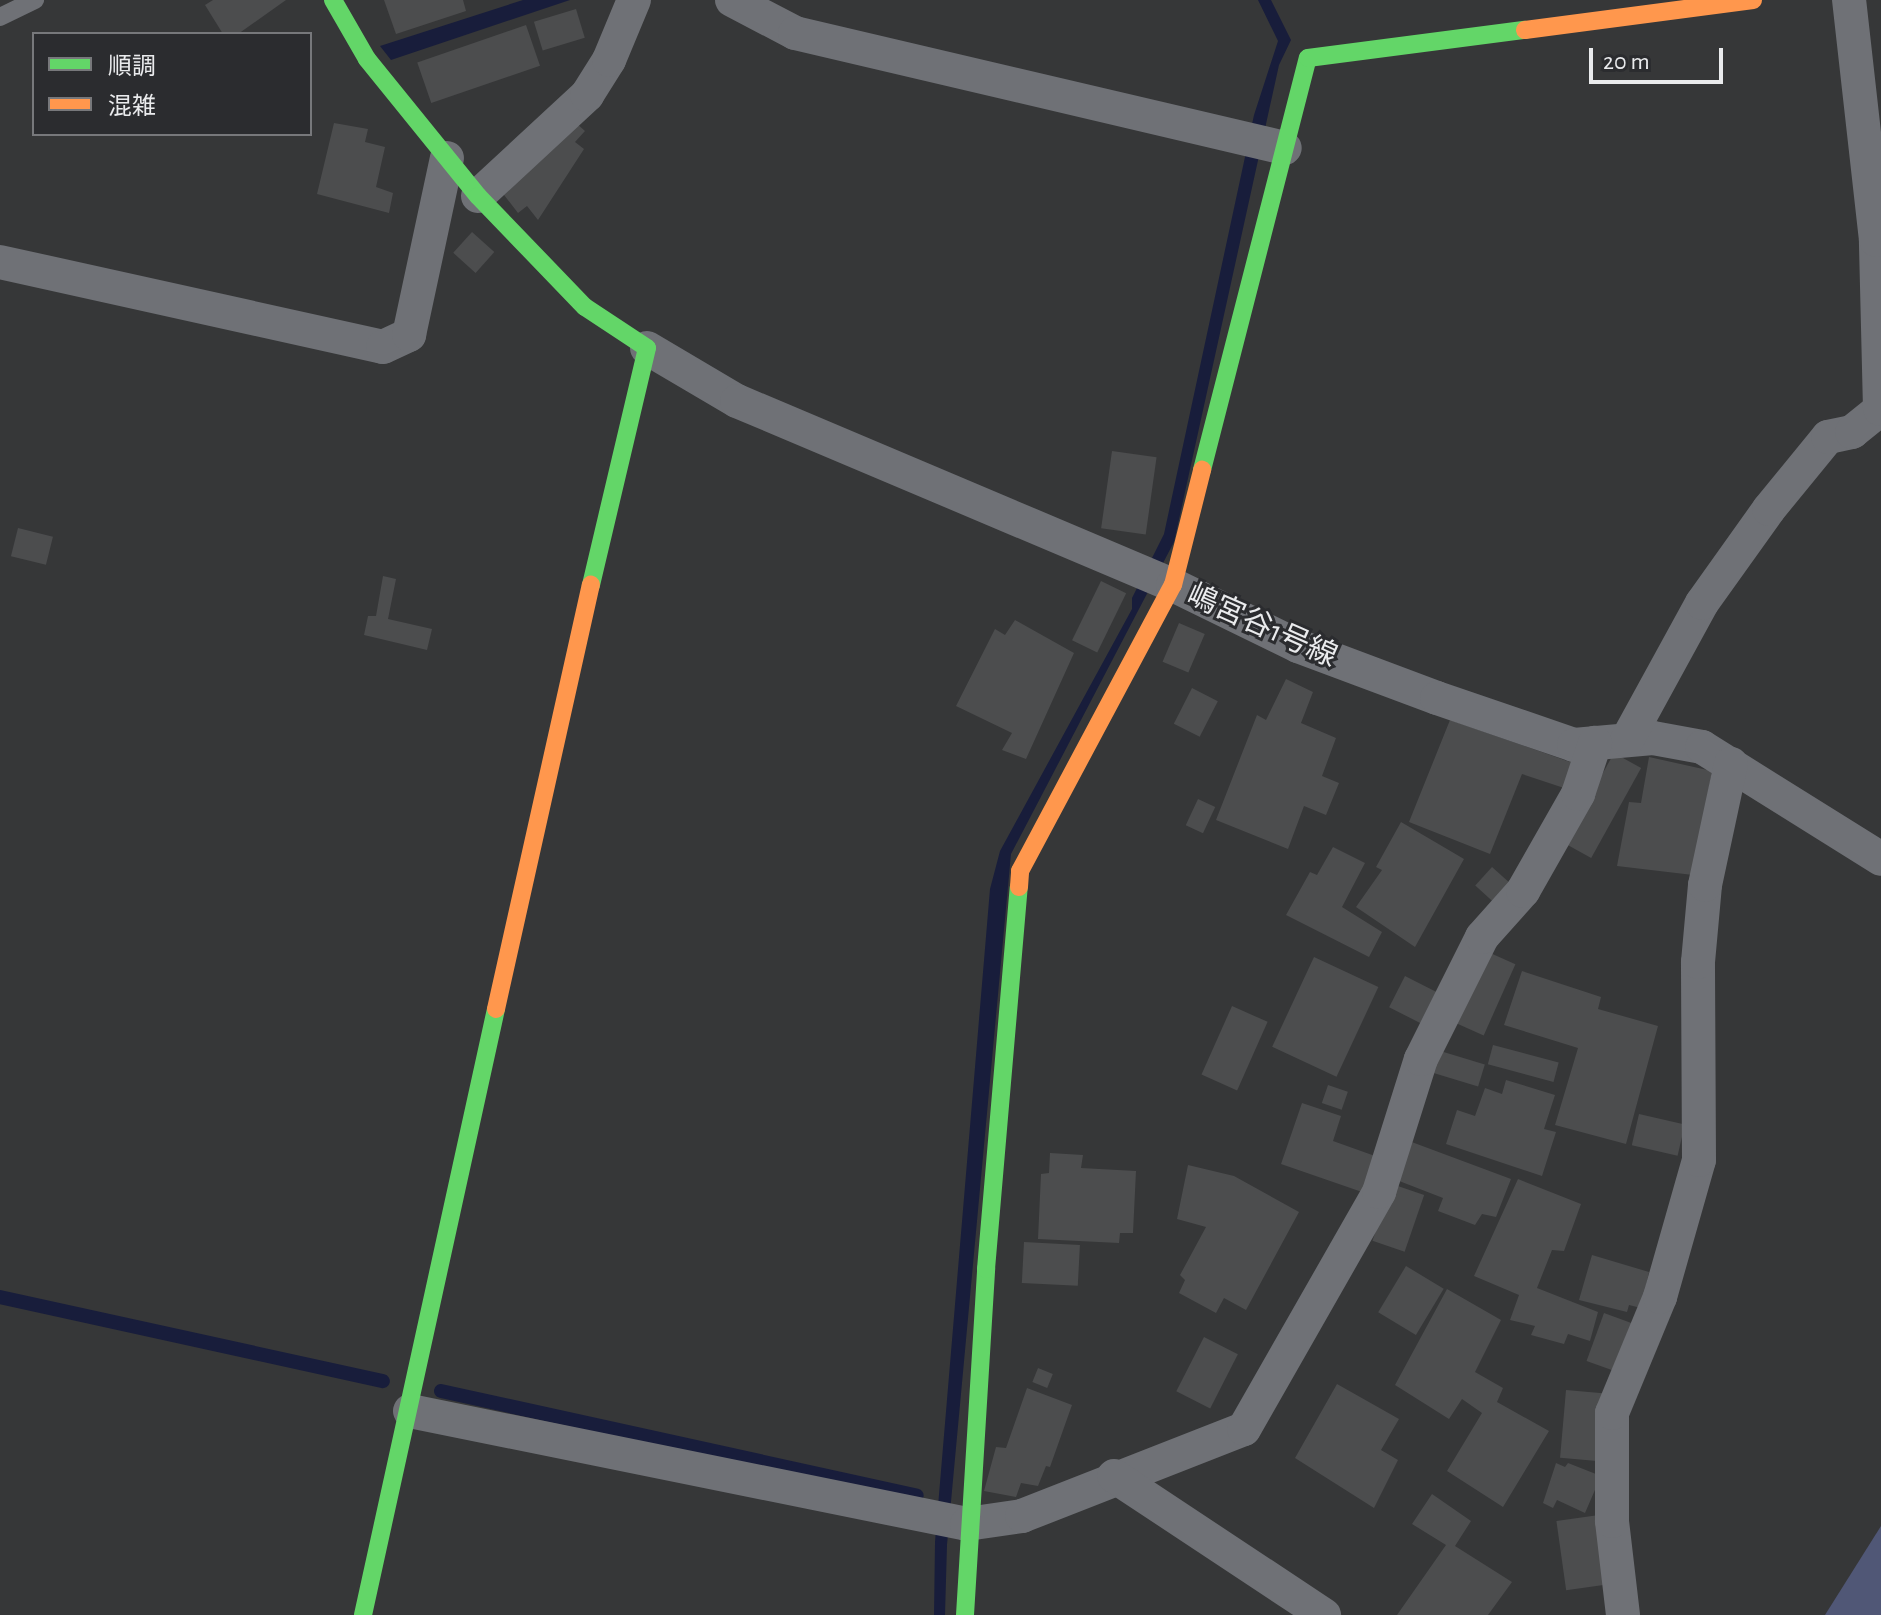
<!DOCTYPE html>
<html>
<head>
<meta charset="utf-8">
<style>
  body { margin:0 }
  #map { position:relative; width:1881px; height:1615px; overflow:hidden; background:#363738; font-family:"Alegreya Sans","Noto Sans JP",sans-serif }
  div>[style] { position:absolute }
  .green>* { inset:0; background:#505776 }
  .water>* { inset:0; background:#181d3b }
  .stream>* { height:14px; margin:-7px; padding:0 7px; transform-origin:7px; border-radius:7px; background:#181d3b }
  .building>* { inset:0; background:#4c4d4e; transform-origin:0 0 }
  .lane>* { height:18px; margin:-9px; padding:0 9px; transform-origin:9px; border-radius:9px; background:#6f7176 }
  .street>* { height:34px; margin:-17px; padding:0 17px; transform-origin:17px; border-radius:17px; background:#6f7176 }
  .fast>* { height:18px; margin:-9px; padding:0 9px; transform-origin:9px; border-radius:9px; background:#63d668 }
  .slow>* { height:18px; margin:-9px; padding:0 9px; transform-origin:9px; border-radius:9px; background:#ff974d }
  span { translate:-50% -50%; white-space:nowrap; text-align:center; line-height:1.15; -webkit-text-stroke:6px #2b2c2f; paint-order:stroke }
  .street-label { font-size:30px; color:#eaebed }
  .legend { position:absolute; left:32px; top:32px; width:280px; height:104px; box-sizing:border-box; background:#2b2c2f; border:2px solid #77787b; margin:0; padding:10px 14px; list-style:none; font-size:24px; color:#eaebed }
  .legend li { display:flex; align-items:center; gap:16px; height:40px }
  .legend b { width:40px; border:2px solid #77787b }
  .scale { position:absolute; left:1589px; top:48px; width:134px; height:36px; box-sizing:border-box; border:4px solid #eaebed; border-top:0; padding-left:10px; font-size:24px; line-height:28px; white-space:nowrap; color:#eaebed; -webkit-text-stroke:6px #2b2c2f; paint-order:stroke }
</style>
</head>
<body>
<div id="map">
  <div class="green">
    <div style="clip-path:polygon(1881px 1526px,1881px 1615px,1825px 1615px)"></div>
  </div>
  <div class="water">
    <div style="clip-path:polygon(523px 0,570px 0,391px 60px,380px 46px)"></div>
    <div style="clip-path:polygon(1258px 0,1271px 0,1291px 40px,1279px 65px,1174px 542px,1011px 854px,947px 1545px,945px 1615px,934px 1615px,935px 1542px,990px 889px,1000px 851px,1132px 609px,1132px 598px,1164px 534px,1254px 115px,1278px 41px)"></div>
  </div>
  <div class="stream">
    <div style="left:0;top:1297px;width:392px;rotate:12.4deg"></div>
    <div style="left:441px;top:1391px;width:487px;rotate:12.4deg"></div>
  </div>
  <div class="building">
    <div style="clip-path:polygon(213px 0,286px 0,238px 34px,223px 34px,205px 5px)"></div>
    <div style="clip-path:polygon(384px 0,463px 0,466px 11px,396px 34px)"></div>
    <div style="left:576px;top:9px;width:30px;height:44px;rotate:73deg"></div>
    <div style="left:526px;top:25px;width:43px;height:115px;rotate:71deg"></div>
    <div style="clip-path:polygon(575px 122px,585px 131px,575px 142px,584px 149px,538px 220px,527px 206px,518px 213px,501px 191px)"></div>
    <div style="clip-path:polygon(334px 123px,368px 129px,365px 142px,385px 147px,376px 187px,393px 193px,389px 213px,317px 194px)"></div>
    <div style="left:472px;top:232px;width:30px;height:28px;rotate:42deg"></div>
    <div style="left:1112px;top:451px;width:45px;height:78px;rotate:8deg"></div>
    <div style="left:18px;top:528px;width:36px;height:29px;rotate:14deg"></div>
    <div style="clip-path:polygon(383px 576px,396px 579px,388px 619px,432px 629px,427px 650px,364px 635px,368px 616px,376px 616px)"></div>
    <div style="left:1101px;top:581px;width:28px;height:66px;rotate:26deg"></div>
    <div style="clip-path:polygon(1015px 620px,1074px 653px,1026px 759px,1002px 750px,1012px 733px,956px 706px,995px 629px,1005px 635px)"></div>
    <div style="left:1179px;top:623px;width:28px;height:42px;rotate:23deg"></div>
    <div style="clip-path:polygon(1286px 679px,1313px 692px,1301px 723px,1336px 738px,1322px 776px,1339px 783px,1326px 815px,1304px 806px,1288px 849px,1216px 820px,1257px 715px,1266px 720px)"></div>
    <div style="left:1192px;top:688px;width:29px;height:40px;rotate:27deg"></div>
    <div style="clip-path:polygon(1450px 720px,1573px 763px,1564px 788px,1522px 774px,1490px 854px,1409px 822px)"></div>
    <div style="left:1614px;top:753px;width:31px;height:103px;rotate:29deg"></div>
    <div style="clip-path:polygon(1649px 757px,1712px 771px,1693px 875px,1617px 866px,1629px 802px,1641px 803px)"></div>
    <div style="left:1198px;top:799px;width:19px;height:29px;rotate:25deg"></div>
    <div style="clip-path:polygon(1401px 822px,1464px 859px,1415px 947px,1356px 907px,1382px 870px,1376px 867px)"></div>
    <div style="clip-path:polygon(1333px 847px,1365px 863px,1342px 907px,1382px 932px,1369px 957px,1286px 915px,1310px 872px,1317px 875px)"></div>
    <div style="left:1492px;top:867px;width:24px;height:25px;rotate:42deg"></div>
    <div style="left:1488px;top:952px;width:30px;height:78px;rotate:24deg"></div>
    <div style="left:1314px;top:957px;width:71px;height:99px;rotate:25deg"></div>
    <div style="clip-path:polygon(1522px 971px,1601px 997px,1598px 1009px,1658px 1026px,1626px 1144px,1555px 1125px,1578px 1048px,1504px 1025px)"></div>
    <div style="left:1405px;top:976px;width:37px;height:35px;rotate:27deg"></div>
    <div style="left:1232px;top:1006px;width:39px;height:75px;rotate:24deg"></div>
    <div style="left:1493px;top:1045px;width:68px;height:20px;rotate:15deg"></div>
    <div style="left:1437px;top:1050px;width:50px;height:23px;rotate:17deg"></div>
    <div style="clip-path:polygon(1506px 1080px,1555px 1095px,1544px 1129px,1556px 1132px,1542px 1176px,1446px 1144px,1457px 1110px,1475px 1116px,1485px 1088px,1502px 1094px)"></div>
    <div style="left:1328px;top:1085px;width:21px;height:19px;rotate:19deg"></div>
    <div style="clip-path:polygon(1302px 1103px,1341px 1116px,1333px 1141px,1375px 1156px,1362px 1192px,1281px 1164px)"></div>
    <div style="left:1639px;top:1114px;width:47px;height:32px;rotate:13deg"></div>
    <div style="clip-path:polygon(1409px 1141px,1511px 1179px,1496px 1217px,1482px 1214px,1475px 1225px,1438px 1211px,1443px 1198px,1394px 1179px)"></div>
    <div style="clip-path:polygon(1050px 1153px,1083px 1155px,1081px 1168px,1136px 1171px,1133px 1233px,1120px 1233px,1119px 1243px,1038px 1239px,1041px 1174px,1049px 1173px)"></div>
    <div style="clip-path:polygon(1188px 1165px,1234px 1176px,1299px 1212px,1246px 1310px,1224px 1298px,1216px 1313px,1179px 1293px,1185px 1280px,1180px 1275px,1206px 1227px,1177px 1219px)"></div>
    <div style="clip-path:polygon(1518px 1179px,1581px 1204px,1564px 1251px,1552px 1250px,1537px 1288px,1598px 1312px,1590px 1341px,1568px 1334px,1564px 1344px,1531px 1335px,1535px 1326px,1510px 1320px,1519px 1295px,1474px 1276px)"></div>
    <div style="left:1392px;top:1184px;width:34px;height:60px;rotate:19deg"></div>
    <div style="left:1024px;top:1242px;width:56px;height:41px;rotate:3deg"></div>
    <div style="clip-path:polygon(1592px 1255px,1649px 1272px,1641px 1308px,1629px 1305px,1627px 1312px,1579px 1300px)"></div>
    <div style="left:1406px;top:1266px;width:44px;height:54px;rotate:31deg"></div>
    <div style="clip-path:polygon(1447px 1289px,1501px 1320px,1475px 1372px,1503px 1388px,1497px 1402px,1549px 1431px,1503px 1507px,1447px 1471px,1482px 1413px,1462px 1399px,1449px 1419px,1395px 1385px)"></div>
    <div style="left:1604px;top:1313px;width:32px;height:51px;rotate:20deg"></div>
    <div style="left:1204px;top:1337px;width:38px;height:61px;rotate:27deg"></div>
    <div style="left:1038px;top:1368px;width:16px;height:15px;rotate:22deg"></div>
    <div style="clip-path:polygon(1337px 1384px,1399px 1419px,1381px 1450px,1398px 1460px,1374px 1508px,1295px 1458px)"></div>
    <div style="clip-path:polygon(1027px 1388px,1072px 1405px,1050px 1467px,1046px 1466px,1038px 1486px,1021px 1483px,1016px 1497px,984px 1491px,996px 1447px,1006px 1448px)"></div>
    <div style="left:1566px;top:1390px;width:37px;height:68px;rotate:5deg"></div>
    <div style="clip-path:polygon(1556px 1463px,1565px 1467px,1568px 1463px,1601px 1476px,1585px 1513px,1557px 1500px,1553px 1508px,1543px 1503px)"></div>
    <div style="clip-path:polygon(1432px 1494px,1471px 1521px,1455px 1546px,1512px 1582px,1488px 1615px,1397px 1615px,1446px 1545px,1412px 1524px)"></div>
    <div style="left:1599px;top:1515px;width:70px;height:43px;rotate:82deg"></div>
  </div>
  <div class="lane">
    <div style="left:0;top:17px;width:39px;rotate:-26deg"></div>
  </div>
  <div class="street">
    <div style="left:732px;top:0;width:71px;rotate:27.6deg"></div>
    <div style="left:795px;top:33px;width:503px;rotate:13.21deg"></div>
    <div style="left:478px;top:196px;width:149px;rotate:-42.8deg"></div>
    <div style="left:587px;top:95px;width:41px;rotate:-57.8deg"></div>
    <div style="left:609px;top:60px;width:65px;rotate:-67.4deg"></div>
    <div style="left:0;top:262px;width:392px;rotate:12.5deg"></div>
    <div style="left:383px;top:347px;width:29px;rotate:-25deg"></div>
    <div style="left:409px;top:335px;width:181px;rotate:-77.9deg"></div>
    <div style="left:647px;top:348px;width:104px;rotate:30.5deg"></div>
    <div style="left:737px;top:401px;width:473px;rotate:22.9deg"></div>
    <div style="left:1173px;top:585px;width:139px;rotate:26deg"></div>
    <div style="left:1298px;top:646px;width:148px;rotate:20.5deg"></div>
    <div style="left:1437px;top:698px;width:145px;rotate:18.9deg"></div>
    <div style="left:1574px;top:745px;width:79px;rotate:-5.1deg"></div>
    <div style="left:1653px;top:738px;width:50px;rotate:10.4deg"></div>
    <div style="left:1702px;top:747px;width:211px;rotate:32deg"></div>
    <div style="left:1627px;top:740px;width:156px;rotate:-61.3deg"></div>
    <div style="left:1702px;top:603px;width:115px;rotate:-54.5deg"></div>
    <div style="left:1769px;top:509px;width:93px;rotate:-50.7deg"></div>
    <div style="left:1828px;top:437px;width:25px;rotate:-12deg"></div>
    <div style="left:1852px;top:432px;width:36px;rotate:-39deg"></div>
    <div style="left:1880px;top:409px;width:169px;rotate:-91.4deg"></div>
    <div style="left:1876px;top:240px;width:242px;rotate:-96.4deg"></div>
    <div style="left:410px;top:1411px;width:568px;rotate:11.47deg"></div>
    <div style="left:967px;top:1524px;width:56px;rotate:-8.3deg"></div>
    <div style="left:1022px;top:1516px;width:238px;rotate:-21.4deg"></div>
    <div style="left:1244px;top:1429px;width:273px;rotate:-60.3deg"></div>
    <div style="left:1379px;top:1192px;width:139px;rotate:-72.5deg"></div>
    <div style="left:1421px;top:1059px;width:136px;rotate:-63.4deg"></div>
    <div style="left:1482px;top:937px;width:62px;rotate:-48.3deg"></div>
    <div style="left:1523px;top:891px;width:112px;rotate:-60.4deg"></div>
    <div style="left:1578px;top:794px;width:54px;rotate:-71.6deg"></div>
    <div style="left:1114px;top:1476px;width:252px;rotate:33.5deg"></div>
    <div style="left:1623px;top:1615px;width:95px;rotate:-96.7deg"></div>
    <div style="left:1612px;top:1521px;width:108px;rotate:-90deg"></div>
    <div style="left:1612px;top:1413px;width:126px;rotate:-67.5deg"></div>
    <div style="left:1660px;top:1297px;width:142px;rotate:-74.1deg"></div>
    <div style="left:1699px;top:1160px;width:198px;rotate:-90.3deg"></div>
    <div style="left:1698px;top:962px;width:77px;rotate:-84.8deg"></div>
    <div style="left:1705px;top:885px;width:124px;rotate:-77.9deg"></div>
  </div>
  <div class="fast">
    <div style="left:333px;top:0;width:68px;rotate:60deg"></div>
    <div style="left:367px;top:59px;width:176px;rotate:51deg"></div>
    <div style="left:478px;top:196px;width:154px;rotate:46.1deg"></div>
    <div style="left:585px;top:307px;width:74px;rotate:33.5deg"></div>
    <div style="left:647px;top:348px;width:244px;rotate:103.3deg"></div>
    <div style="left:1202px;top:470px;width:425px;rotate:-75.6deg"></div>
    <div style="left:1308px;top:58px;width:219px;rotate:-7.4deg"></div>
    <div style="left:363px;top:1615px;width:620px;rotate:-77.62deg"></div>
    <div style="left:965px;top:1615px;width:347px;rotate:-86.5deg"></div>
    <div style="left:986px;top:1269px;width:383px;rotate:-85.1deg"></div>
  </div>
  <div class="slow">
    <div style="left:1525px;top:30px;width:230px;rotate:-7.5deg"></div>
    <div style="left:1019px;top:887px;width:16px;rotate:-86deg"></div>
    <div style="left:1020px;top:871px;width:324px;rotate:-61.9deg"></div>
    <div style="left:1173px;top:585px;width:119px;rotate:-75.8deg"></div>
    <div style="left:496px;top:1009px;width:435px;rotate:-77.4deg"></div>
  </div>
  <div class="street-label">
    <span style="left:1262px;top:626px;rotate:24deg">嶋宮谷1号線</span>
  </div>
  <ul class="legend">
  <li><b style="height:10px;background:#63d668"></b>順調</li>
  <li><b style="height:10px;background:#ff974d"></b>混雑</li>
  </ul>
  <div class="scale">20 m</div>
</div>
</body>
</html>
